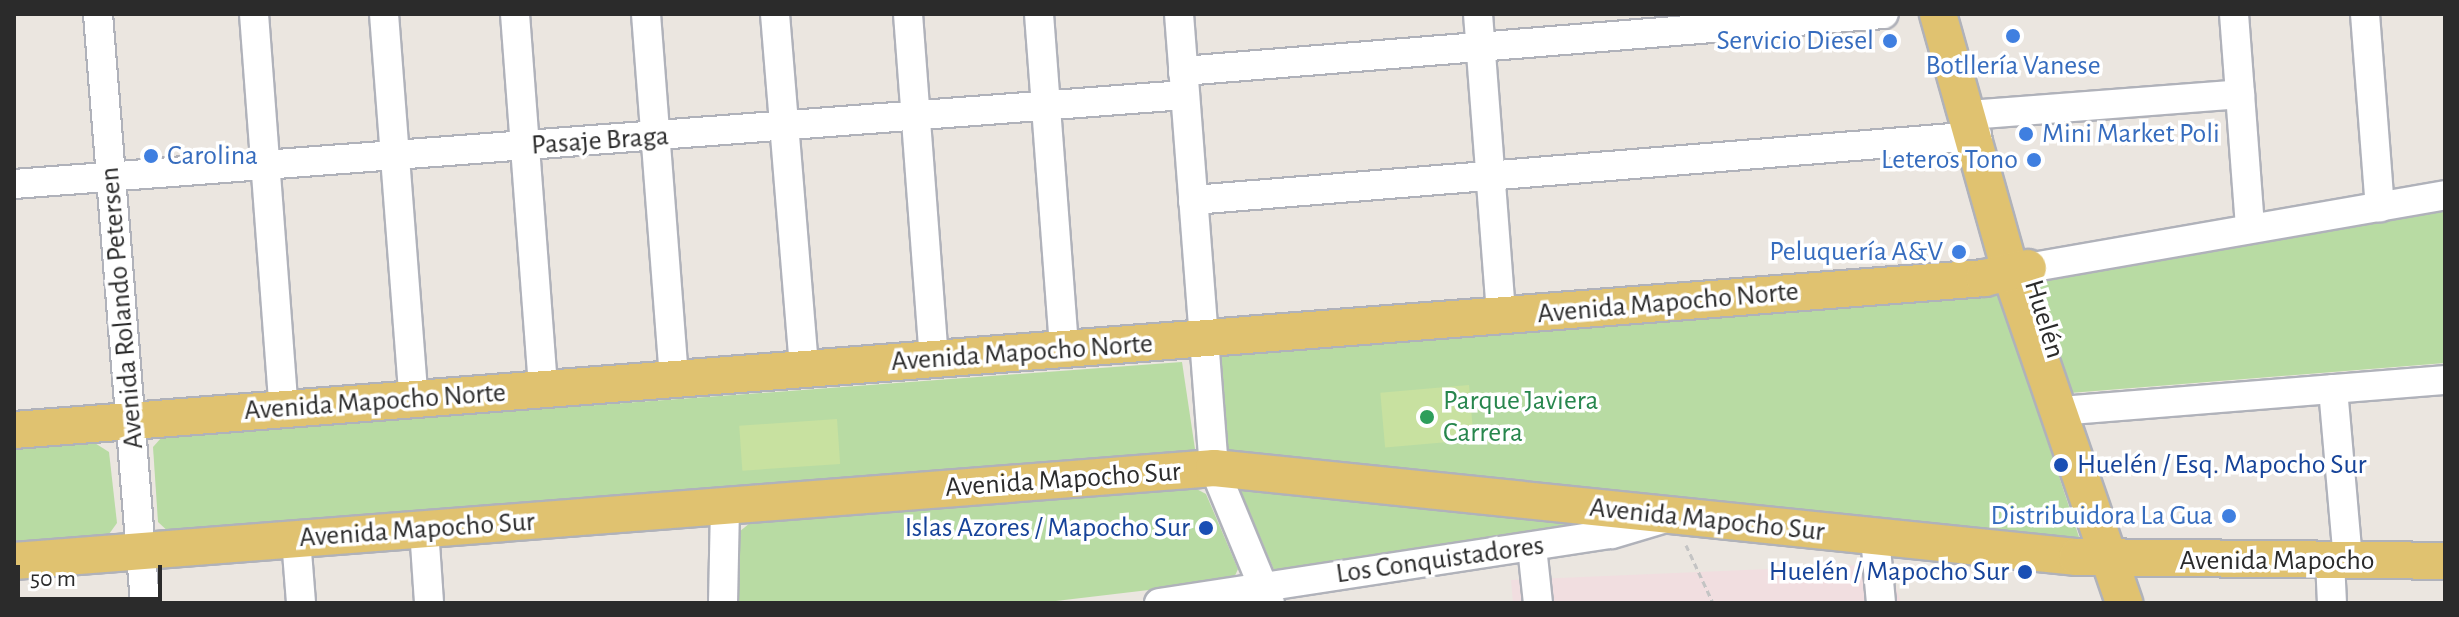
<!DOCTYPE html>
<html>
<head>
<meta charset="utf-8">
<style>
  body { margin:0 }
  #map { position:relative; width:2459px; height:617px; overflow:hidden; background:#ebe6e0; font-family:"Alegreya Sans",sans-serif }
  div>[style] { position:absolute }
  .medical>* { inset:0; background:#f1dee0 }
  .green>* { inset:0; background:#b8dba3 }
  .pitch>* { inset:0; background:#c8e1a0; transform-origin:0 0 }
  .path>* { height:3px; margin-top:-1.5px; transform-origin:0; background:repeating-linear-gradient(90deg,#c4c4c4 0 6px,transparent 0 10px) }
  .roads { filter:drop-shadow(2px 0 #b0b2ba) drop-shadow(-2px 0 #b0b2ba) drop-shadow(0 2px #b0b2ba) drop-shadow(0 -2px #b0b2ba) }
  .minor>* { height:28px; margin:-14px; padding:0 14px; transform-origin:14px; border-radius:14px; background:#fff }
  .major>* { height:36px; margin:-18px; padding:0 18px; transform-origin:18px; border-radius:18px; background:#e0c270 }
  .dots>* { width:22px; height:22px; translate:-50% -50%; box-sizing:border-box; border:4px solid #fff; border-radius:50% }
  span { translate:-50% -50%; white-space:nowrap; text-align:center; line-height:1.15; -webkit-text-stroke:7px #fff; paint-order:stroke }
  .shop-label { font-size:28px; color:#366cbe }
  .right { translate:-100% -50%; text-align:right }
  .left { translate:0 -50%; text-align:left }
  .street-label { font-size:28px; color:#2b2b2b }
  .leisure-label { font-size:28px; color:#27864d }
  .transit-label { font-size:28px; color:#164399 }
  .frame { position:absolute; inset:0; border:16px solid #2b2b2b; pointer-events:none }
  .scale { position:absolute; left:16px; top:565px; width:146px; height:36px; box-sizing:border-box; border:4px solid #2b2b2b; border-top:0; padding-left:10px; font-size:24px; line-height:28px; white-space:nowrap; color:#2b2b2b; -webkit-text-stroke:6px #fff; paint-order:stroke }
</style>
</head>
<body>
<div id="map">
  <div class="medical">
    <div style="clip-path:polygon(1889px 564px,1901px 603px,1513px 603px,1511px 580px)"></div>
  </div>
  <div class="green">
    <div style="clip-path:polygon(2445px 207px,2445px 363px,2070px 393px,2036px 274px)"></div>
    <div style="clip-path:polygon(1997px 288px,2080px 540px,1225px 456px,1217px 353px)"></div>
    <div style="clip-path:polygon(1182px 362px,1195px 449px,1181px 462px,171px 534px,158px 522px,153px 447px,162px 437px)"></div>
    <div style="clip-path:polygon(90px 440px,109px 452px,117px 523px,104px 541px,14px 549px,14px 446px)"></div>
    <div style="clip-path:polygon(1187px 484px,1206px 494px,1238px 569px,1233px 580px,1039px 603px,736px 603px,739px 532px,756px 518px)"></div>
    <div style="clip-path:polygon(1240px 490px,1606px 524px,1277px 577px)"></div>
  </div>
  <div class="pitch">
    <div style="left:1469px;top:385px;width:55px;height:89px;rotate:85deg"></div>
    <div style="left:837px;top:419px;width:45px;height:98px;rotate:86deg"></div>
  </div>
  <div class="path">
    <div style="left:1686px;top:545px;width:64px;rotate:65deg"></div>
  </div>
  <div class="roads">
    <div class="minor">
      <div style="left:98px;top:14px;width:591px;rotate:85.44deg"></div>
      <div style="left:254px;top:14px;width:396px;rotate:85.7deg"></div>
      <div style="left:384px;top:14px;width:387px;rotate:85.6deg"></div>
      <div style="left:515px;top:14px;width:377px;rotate:85.7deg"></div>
      <div style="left:646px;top:14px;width:367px;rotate:85.6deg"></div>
      <div style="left:775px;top:14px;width:357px;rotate:85.3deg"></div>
      <div style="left:908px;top:14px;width:347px;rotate:85.7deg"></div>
      <div style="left:1039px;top:14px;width:337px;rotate:85.7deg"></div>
      <div style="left:1179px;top:14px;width:455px;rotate:85.6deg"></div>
      <div style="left:1214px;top:468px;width:146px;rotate:67.5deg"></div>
      <div style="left:1478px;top:14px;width:303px;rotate:85.6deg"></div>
      <div style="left:2234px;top:14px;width:214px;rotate:85.7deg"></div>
      <div style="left:2365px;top:14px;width:194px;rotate:85.6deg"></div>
      <div style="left:1183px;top:71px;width:703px;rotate:-4.65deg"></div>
      <div style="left:1970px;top:115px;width:271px;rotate:-4.4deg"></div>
      <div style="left:14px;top:184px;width:1174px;rotate:-4.35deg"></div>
      <div style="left:1193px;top:200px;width:787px;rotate:-4.67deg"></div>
      <div style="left:2028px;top:268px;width:423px;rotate:-9.9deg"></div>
      <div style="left:2333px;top:389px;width:173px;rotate:85deg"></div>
      <div style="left:2072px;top:410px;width:374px;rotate:-4.6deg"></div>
      <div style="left:424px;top:529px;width:74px;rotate:86.1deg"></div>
      <div style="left:1875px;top:537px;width:66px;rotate:84.8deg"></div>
      <div style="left:296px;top:539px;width:64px;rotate:85.5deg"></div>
      <div style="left:1532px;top:547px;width:56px;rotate:83.9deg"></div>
      <div style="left:2330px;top:561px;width:42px;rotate:87.3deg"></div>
      <div style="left:723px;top:603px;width:97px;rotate:-88.8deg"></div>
      <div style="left:1159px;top:603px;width:458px;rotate:-8.7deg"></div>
      <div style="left:1612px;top:534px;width:56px;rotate:-16.5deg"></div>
    </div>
    <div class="major">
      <div style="left:1938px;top:14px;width:270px;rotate:74.3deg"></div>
      <div style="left:2011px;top:274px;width:348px;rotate:71deg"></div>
      <div style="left:14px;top:430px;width:1976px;rotate:-4.41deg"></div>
      <div style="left:1984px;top:278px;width:45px;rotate:-12.8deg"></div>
      <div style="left:14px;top:561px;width:1204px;rotate:-4.43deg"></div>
      <div style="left:1214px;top:468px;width:868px;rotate:5.89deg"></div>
      <div style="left:2077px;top:557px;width:368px;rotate:0.6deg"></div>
    </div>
  </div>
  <div class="dots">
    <div style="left:2013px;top:36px;background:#3f7fe0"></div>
    <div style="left:1890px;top:41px;background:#3f7fe0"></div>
    <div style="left:2026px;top:134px;background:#3f7fe0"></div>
    <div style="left:151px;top:156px;background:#3f7fe0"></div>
    <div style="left:2034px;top:160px;background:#3f7fe0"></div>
    <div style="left:1959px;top:252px;background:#3f7fe0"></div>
    <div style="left:1427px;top:417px;background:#2e9e5b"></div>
    <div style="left:2061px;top:465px;background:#1a4fb4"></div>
    <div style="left:2229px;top:516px;background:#3f7fe0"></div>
    <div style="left:1206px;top:528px;background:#1a4fb4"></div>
    <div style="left:2025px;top:572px;background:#1a4fb4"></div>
  </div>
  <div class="shop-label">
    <span class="right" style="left:1874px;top:41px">Servicio Diesel</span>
    <span style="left:2013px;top:66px">Botllería Vanese</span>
    <span class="left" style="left:2042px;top:134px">Mini Market Poli</span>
    <span class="left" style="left:167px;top:156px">Carolina</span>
    <span class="right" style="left:2018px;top:160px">Leteros Tono</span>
    <span class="right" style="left:1943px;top:252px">Peluquería A&amp;V</span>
    <span class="right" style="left:2213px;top:516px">Distribuidora La Gua</span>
  </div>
  <div class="street-label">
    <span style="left:600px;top:141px;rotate:-4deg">Pasaje Braga</span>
    <span style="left:1668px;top:303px;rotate:-5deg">Avenida Mapocho Norte</span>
    <span style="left:122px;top:308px;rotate:-95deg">Avenida Rolando Petersen</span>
    <span style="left:2044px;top:319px;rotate:73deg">Huelén</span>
    <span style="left:1022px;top:353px;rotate:-4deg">Avenida Mapocho Norte</span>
    <span style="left:375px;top:402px;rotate:-4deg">Avenida Mapocho Norte</span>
    <span style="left:1063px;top:480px;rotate:-4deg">Avenida Mapocho Sur</span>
    <span style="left:1707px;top:520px;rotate:6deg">Avenida Mapocho Sur</span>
    <span style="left:417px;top:530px;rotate:-4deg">Avenida Mapocho Sur</span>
    <span style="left:1440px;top:560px;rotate:-8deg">Los Conquistadores</span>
    <span style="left:2277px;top:561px">Avenida Mapocho</span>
  </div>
  <div class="leisure-label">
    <span class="left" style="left:1443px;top:417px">Parque Javiera<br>Carrera</span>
  </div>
  <div class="transit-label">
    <span class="left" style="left:2077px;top:465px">Huelén / Esq. Mapocho Sur</span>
    <span class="right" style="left:1190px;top:528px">Islas Azores / Mapocho Sur</span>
    <span class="right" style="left:2009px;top:572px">Huelén / Mapocho Sur</span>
  </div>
  <div class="frame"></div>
  <div class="scale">50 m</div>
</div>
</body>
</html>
